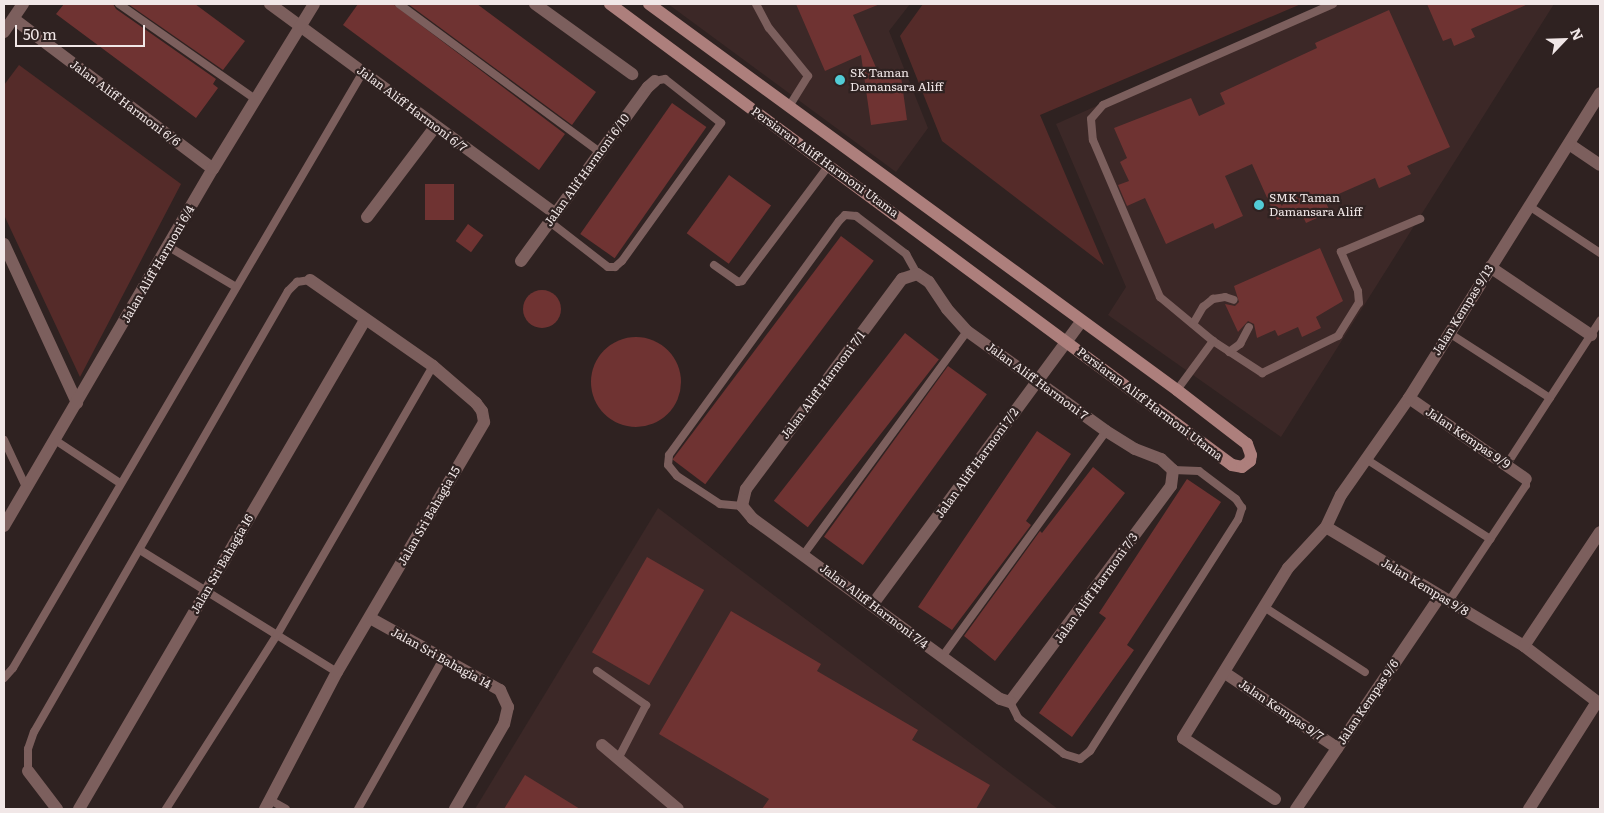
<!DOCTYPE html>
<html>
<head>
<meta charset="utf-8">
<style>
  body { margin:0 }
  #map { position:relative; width:1604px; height:813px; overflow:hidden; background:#2f2221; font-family:Literata,serif }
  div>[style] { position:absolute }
  .built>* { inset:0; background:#3c2827 }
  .green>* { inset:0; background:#552b29 }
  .building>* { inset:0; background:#6f3332; transform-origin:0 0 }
  .round { border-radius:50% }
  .lane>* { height:8px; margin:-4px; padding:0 4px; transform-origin:4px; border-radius:4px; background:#7c5f5d }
  .street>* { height:12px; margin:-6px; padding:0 6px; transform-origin:6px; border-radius:6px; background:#7c5f5d }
  .secondary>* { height:12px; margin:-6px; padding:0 6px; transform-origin:6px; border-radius:6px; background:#ad7f7c }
  .dots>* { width:14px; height:14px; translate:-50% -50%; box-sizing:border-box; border:2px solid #2f2221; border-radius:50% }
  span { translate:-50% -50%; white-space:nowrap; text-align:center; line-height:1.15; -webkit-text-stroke:4.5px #2f2221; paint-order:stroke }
  .poi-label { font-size:12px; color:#f1e7e7 }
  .left { translate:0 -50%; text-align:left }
  .street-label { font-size:12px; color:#f1e7e7 }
  .frame { position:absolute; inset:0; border:5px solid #f1e7e7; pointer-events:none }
  .north { position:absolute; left:1539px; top:15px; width:50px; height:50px; -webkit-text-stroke:4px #2f2221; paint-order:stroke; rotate:66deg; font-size:14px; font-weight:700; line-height:20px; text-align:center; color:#f1e7e7 }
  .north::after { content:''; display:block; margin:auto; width:18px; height:22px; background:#f1e7e7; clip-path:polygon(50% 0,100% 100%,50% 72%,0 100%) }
  .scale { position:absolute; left:15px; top:25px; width:130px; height:22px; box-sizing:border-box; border:2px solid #f1e7e7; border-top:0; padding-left:6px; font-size:15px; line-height:18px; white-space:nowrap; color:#f1e7e7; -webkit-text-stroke:4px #2f2221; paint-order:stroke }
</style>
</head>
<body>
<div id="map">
  <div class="built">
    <div style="clip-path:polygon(668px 4px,910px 4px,889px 31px,928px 128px,896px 172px)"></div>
    <div style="clip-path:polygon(1325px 4px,1554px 4px,1281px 437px,1108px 315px,1126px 287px,1056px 124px)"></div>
    <div style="clip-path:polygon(658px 508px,1058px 809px,475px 809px)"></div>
  </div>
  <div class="green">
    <div style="clip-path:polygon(923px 4px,1301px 4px,1040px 115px,1104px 265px,942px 141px,900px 36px)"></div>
    <div style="clip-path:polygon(19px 65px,181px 184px,80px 377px,4px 215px,4px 85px)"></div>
  </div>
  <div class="building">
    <div style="clip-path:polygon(64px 4px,113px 4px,116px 9px,216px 79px,213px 84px,218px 88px,196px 118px,56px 14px)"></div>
    <div style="clip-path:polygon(128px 4px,195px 4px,245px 41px,223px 70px)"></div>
    <div style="clip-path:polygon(358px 4px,393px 4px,565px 134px,539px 170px,343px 25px)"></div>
    <div style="clip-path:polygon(408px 4px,477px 4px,596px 92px,572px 125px)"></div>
    <div style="clip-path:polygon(796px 4px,880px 4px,853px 15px,878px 72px,900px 69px,907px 120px,871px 125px,861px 55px,825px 71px)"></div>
    <div style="clip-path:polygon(1427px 4px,1528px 4px,1471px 29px,1475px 37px,1454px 46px,1451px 38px,1443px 41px)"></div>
    <div style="clip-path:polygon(1389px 10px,1450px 147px,1407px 166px,1411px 174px,1379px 188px,1375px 178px,1325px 200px,1330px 212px,1306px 223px,1300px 210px,1277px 220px,1252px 164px,1225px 176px,1243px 216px,1215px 229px,1213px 223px,1166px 244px,1145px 198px,1127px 206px,1118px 185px,1129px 181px,1120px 162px,1127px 158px,1114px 128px,1191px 98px,1199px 116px,1225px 104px,1220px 93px,1317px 48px,1315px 43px)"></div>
    <div style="left:672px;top:103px;width:42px;height:160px;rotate:35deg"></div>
    <div style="left:729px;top:175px;width:52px;height:72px;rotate:36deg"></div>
    <div style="left:425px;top:184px;width:29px;height:36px"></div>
    <div style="left:468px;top:224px;width:19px;height:21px;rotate:36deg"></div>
    <div style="left:841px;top:236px;width:41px;height:280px;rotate:37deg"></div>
    <div style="clip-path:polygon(1320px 248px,1343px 301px,1316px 317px,1321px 328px,1302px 337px,1298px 327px,1278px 336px,1275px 330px,1257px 338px,1254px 324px,1248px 321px,1238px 332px,1225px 304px,1235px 306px,1239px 302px,1234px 286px)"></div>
    <div class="round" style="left:523px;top:290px;width:38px;height:38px"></div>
    <div style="left:905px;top:333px;width:43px;height:213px;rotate:38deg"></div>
    <div class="round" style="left:591px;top:337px;width:90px;height:90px"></div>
    <div style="left:948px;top:366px;width:48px;height:211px;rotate:36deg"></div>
    <div style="clip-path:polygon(1037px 431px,1071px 454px,1026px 521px,1031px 525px,952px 630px,918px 607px)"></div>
    <div style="clip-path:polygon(1093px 467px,1125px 493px,995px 661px,964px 636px,1040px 531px,1042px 533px)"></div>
    <div style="clip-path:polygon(1187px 479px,1221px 502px,1127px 645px,1134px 650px,1072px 737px,1039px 713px,1106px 618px,1099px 613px)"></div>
    <div style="left:647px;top:557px;width:66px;height:110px;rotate:30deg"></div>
    <div style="clip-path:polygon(731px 611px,821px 664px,817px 671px,918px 730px,912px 740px,990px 785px,976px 809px,762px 809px,769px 799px,659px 734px)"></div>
    <div style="clip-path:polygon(525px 775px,580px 809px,504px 809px)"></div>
  </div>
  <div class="lane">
    <div style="left:119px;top:4px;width:166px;rotate:34.9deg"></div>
    <div style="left:399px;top:4px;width:251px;rotate:36.4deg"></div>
    <div style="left:756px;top:4px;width:27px;rotate:62deg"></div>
    <div style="left:769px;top:28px;width:62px;rotate:50.9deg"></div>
    <div style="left:808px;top:76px;width:36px;rotate:122deg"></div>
    <div style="left:1333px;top:4px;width:251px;rotate:156.3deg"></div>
    <div style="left:1103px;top:105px;width:18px;rotate:131deg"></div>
    <div style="left:1091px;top:119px;width:21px;rotate:85deg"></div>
    <div style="left:1093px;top:140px;width:171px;rotate:66.9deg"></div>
    <div style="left:1160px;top:297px;width:69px;rotate:39.7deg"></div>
    <div style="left:1213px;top:341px;width:59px;rotate:33.1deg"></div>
    <div style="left:1262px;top:373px;width:85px;rotate:-26deg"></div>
    <div style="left:1338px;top:336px;width:39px;rotate:-58deg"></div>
    <div style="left:1359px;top:303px;width:12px;rotate:-95deg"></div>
    <div style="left:1358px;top:291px;width:43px;rotate:-113.6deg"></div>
    <div style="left:1341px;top:252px;width:86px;rotate:-22.7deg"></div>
    <div style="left:1529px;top:206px;width:85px;rotate:33.5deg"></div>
    <div style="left:550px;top:222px;width:73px;rotate:37.8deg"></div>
    <div style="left:608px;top:267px;width:7px"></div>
    <div style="left:615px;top:267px;width:9px;rotate:-41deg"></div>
    <div style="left:622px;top:261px;width:170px;rotate:-54.3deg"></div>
    <div style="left:721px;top:123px;width:71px;rotate:-141.8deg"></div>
    <div style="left:665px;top:79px;width:10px;rotate:169deg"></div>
    <div style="left:169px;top:247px;width:78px;rotate:30.8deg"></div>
    <div style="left:714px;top:265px;width:29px;rotate:35deg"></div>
    <div style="left:738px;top:282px;width:4px;rotate:-14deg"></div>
    <div style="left:742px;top:281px;width:146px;rotate:-53.1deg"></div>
    <div style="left:1193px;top:324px;width:20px;rotate:-60deg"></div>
    <div style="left:1203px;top:307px;width:13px;rotate:-39deg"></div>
    <div style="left:1213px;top:299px;width:12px;rotate:-9deg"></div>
    <div style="left:1225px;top:297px;width:9px;rotate:18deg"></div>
    <div style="left:1449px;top:333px;width:120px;rotate:32.8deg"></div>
    <div style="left:1229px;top:352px;width:14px;rotate:-36deg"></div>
    <div style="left:1240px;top:344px;width:19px;rotate:-62deg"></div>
    <div style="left:1177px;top:390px;width:61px;rotate:-53.7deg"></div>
    <div style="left:4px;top:440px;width:52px;rotate:64.9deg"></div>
    <div style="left:55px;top:440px;width:78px;rotate:33.5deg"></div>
    <div style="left:1366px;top:459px;width:148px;rotate:32.8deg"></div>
    <div style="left:1507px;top:464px;width:171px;rotate:-57deg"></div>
    <div style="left:742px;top:506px;width:22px;rotate:-175deg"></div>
    <div style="left:720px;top:504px;width:51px;rotate:-146.9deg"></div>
    <div style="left:677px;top:476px;width:14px;rotate:-129deg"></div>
    <div style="left:668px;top:465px;width:10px;rotate:-84deg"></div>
    <div style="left:669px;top:455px;width:289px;rotate:-54deg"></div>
    <div style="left:839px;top:221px;width:8px;rotate:-45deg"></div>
    <div style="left:845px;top:215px;width:11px;rotate:5deg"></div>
    <div style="left:856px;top:216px;width:63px;rotate:37.2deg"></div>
    <div style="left:906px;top:254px;width:23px;rotate:61deg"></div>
    <div style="left:140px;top:550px;width:232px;rotate:31.8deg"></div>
    <div style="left:804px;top:554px;width:276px;rotate:-53.8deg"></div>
    <div style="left:1449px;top:601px;width:139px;rotate:-56.4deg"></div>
    <div style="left:1526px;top:485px;width:6px;rotate:-90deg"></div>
    <div style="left:1264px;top:607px;width:120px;rotate:32.8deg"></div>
    <div style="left:942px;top:657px;width:279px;rotate:-54deg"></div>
    <div style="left:597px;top:671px;width:60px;rotate:34.8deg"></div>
    <div style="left:646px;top:705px;width:61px;rotate:117.4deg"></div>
    <div style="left:4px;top:678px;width:13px;rotate:-48deg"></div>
    <div style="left:13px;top:668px;width:691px;rotate:-59.58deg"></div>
    <div style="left:1010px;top:702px;width:18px;rotate:63deg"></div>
    <div style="left:1018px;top:718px;width:58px;rotate:38deg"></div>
    <div style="left:1064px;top:754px;width:17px;rotate:17deg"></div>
    <div style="left:1080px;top:759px;width:13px;rotate:-39deg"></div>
    <div style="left:1090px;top:751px;width:274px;rotate:-57.4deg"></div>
    <div style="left:1238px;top:520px;width:13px;rotate:-72deg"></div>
    <div style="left:1242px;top:508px;width:11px;rotate:-124deg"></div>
    <div style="left:1236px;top:499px;width:46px;rotate:-142.9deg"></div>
    <div style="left:1199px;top:471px;width:26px;rotate:-178deg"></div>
    <div style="left:28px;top:771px;width:22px;rotate:-90deg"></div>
    <div style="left:28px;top:749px;width:18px;rotate:-71deg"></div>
    <div style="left:34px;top:732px;width:509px;rotate:-60.06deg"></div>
    <div style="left:288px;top:291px;width:13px;rotate:-45deg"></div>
    <div style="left:297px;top:282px;width:13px;rotate:-9deg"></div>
    <div style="left:270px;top:800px;width:18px;rotate:29deg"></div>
    <div style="left:166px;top:809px;width:206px;rotate:-57.5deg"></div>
    <div style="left:277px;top:635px;width:311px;rotate:-59.9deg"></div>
    <div style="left:358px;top:809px;width:172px;rotate:-60.5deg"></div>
  </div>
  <div class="street">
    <div style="left:270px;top:4px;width:353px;rotate:36.3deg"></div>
    <div style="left:535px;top:4px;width:120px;rotate:35.8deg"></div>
    <div style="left:14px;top:19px;width:249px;rotate:37deg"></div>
    <div style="left:4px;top:32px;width:34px;rotate:-56deg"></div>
    <div style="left:1569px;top:144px;width:37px;rotate:34deg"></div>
    <div style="left:367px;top:217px;width:113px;rotate:-52.9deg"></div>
    <div style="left:4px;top:244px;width:175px;rotate:65.3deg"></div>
    <div style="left:521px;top:261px;width:215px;rotate:-53.9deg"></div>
    <div style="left:648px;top:87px;width:9px;rotate:-41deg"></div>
    <div style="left:1490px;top:267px;width:122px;rotate:34deg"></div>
    <div style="left:917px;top:274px;width:14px;rotate:34deg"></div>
    <div style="left:929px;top:282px;width:32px;rotate:56deg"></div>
    <div style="left:947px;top:309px;width:30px;rotate:48deg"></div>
    <div style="left:967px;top:331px;width:171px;rotate:35.7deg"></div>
    <div style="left:1106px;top:431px;width:34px;rotate:32deg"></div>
    <div style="left:1135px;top:449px;width:28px;rotate:21deg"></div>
    <div style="left:1161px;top:459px;width:16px;rotate:43deg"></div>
    <div style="left:1173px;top:470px;width:16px;rotate:97deg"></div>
    <div style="left:1171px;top:486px;width:269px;rotate:126.7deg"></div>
    <div style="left:1010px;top:702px;width:10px;rotate:-163deg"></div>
    <div style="left:1000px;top:699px;width:306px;rotate:-143.9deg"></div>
    <div style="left:753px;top:519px;width:17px;rotate:-130deg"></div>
    <div style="left:742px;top:506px;width:17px;rotate:-77deg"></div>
    <div style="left:746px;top:489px;width:262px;rotate:-53.4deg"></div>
    <div style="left:902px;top:279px;width:16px;rotate:-18deg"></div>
    <div style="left:1409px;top:398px;width:142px;rotate:34.7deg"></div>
    <div style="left:4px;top:526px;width:414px;rotate:-59.7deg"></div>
    <div style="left:213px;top:169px;width:193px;rotate:-58.5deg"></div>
    <div style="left:1326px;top:527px;width:231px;rotate:31deg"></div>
    <div style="left:1524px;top:646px;width:96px;rotate:37.3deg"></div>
    <div style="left:873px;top:604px;width:350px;rotate:-53.6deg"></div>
    <div style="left:370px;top:618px;width:149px;rotate:29deg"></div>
    <div style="left:500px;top:690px;width:19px;rotate:65deg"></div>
    <div style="left:508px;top:707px;width:17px;rotate:103deg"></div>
    <div style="left:504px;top:724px;width:98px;rotate:120deg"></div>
    <div style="left:1524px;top:646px;width:137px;rotate:-56.3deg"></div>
    <div style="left:1225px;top:673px;width:135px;rotate:33.8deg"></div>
    <div style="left:602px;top:745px;width:99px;rotate:40.1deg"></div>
    <div style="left:28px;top:771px;width:48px;rotate:52.7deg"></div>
    <div style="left:1275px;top:799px;width:110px;rotate:-146.5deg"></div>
    <div style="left:1183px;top:738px;width:200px;rotate:-58.3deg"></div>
    <div style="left:1288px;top:568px;width:56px;rotate:-47.2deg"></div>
    <div style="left:1326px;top:527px;width:35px;rotate:-65deg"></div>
    <div style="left:1341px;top:495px;width:118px;rotate:-55deg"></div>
    <div style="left:1409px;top:398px;width:360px;rotate:-57.9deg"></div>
    <div style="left:79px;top:809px;width:566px;rotate:-59.68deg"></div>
    <div style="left:265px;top:809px;width:155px;rotate:-62.3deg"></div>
    <div style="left:337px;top:672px;width:290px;rotate:-59.5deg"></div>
    <div style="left:484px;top:422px;width:11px;rotate:-100deg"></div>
    <div style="left:482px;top:411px;width:10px;rotate:-127deg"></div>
    <div style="left:476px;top:403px;width:57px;rotate:-139.3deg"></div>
    <div style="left:433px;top:366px;width:150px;rotate:-145deg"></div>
    <div style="left:1296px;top:809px;width:257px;rotate:-55.9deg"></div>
    <div style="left:1529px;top:809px;width:127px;rotate:-57.6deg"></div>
  </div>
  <div class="secondary">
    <div style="left:610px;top:4px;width:774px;rotate:36.54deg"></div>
    <div style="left:1232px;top:465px;width:10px;rotate:11deg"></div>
    <div style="left:1242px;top:467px;width:10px;rotate:-37deg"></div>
    <div style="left:1250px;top:461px;width:6px;rotate:-81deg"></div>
    <div style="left:1251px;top:455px;width:12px;rotate:-110deg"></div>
    <div style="left:1247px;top:444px;width:88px;rotate:-142.4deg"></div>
    <div style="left:1177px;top:390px;width:654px;rotate:-143.83deg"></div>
  </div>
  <div class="dots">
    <div style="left:840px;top:80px;background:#52ccd6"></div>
    <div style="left:1259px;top:205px;background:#52ccd6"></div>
  </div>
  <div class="poi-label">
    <span class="left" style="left:850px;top:80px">SK Taman<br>Damansara Aliff</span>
    <span class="left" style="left:1269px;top:205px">SMK Taman<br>Damansara Aliff</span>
  </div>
  <div class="street-label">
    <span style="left:125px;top:103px;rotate:37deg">Jalan Aliff Harmoni 6/6</span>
    <span style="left:412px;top:109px;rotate:37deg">Jalan Aliff Harmoni 6/7</span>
    <span style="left:825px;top:162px;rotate:36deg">Persiaran Aliff Harmoni Utama</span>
    <span style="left:587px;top:170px;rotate:-54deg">Jalan Alif Harmoni 6/10</span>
    <span style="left:158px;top:264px;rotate:-60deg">Jalan Aliff Harmoni 6/4</span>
    <span style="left:1463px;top:310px;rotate:-58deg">Jalan Kempas 9/13</span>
    <span style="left:1037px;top:381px;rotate:36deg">Jalan Aliff Harmoni 7</span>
    <span style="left:823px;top:385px;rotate:-53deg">Jalan Aliff Harmoni 7/1</span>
    <span style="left:1150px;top:404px;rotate:37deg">Persiaran Aliff Harmoni Utama</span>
    <span style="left:1468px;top:438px;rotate:34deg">Jalan Kempas 9/9</span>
    <span style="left:977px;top:463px;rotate:-54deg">Jalan Aliff Harmoni 7/2</span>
    <span style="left:429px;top:516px;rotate:-60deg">Jalan Sri Bahagia 15</span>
    <span style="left:222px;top:564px;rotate:-60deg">Jalan Sri Bahagia 16</span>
    <span style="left:1425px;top:587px;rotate:31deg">Jalan Kempas 9/8</span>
    <span style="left:1096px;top:588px;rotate:-54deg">Jalan Aliff Harmoni 7/3</span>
    <span style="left:874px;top:606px;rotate:37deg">Jalan Aliff Harmoni 7/4</span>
    <span style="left:441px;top:658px;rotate:29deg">Jalan Sri Bahagia 14</span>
    <span style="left:1368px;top:702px;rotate:-56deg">Jalan Kempas 9/6</span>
    <span style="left:1281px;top:710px;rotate:34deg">Jalan Kempas 9/7</span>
  </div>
  <div class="frame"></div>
  <div class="north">N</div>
  <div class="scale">50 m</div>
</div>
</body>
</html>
